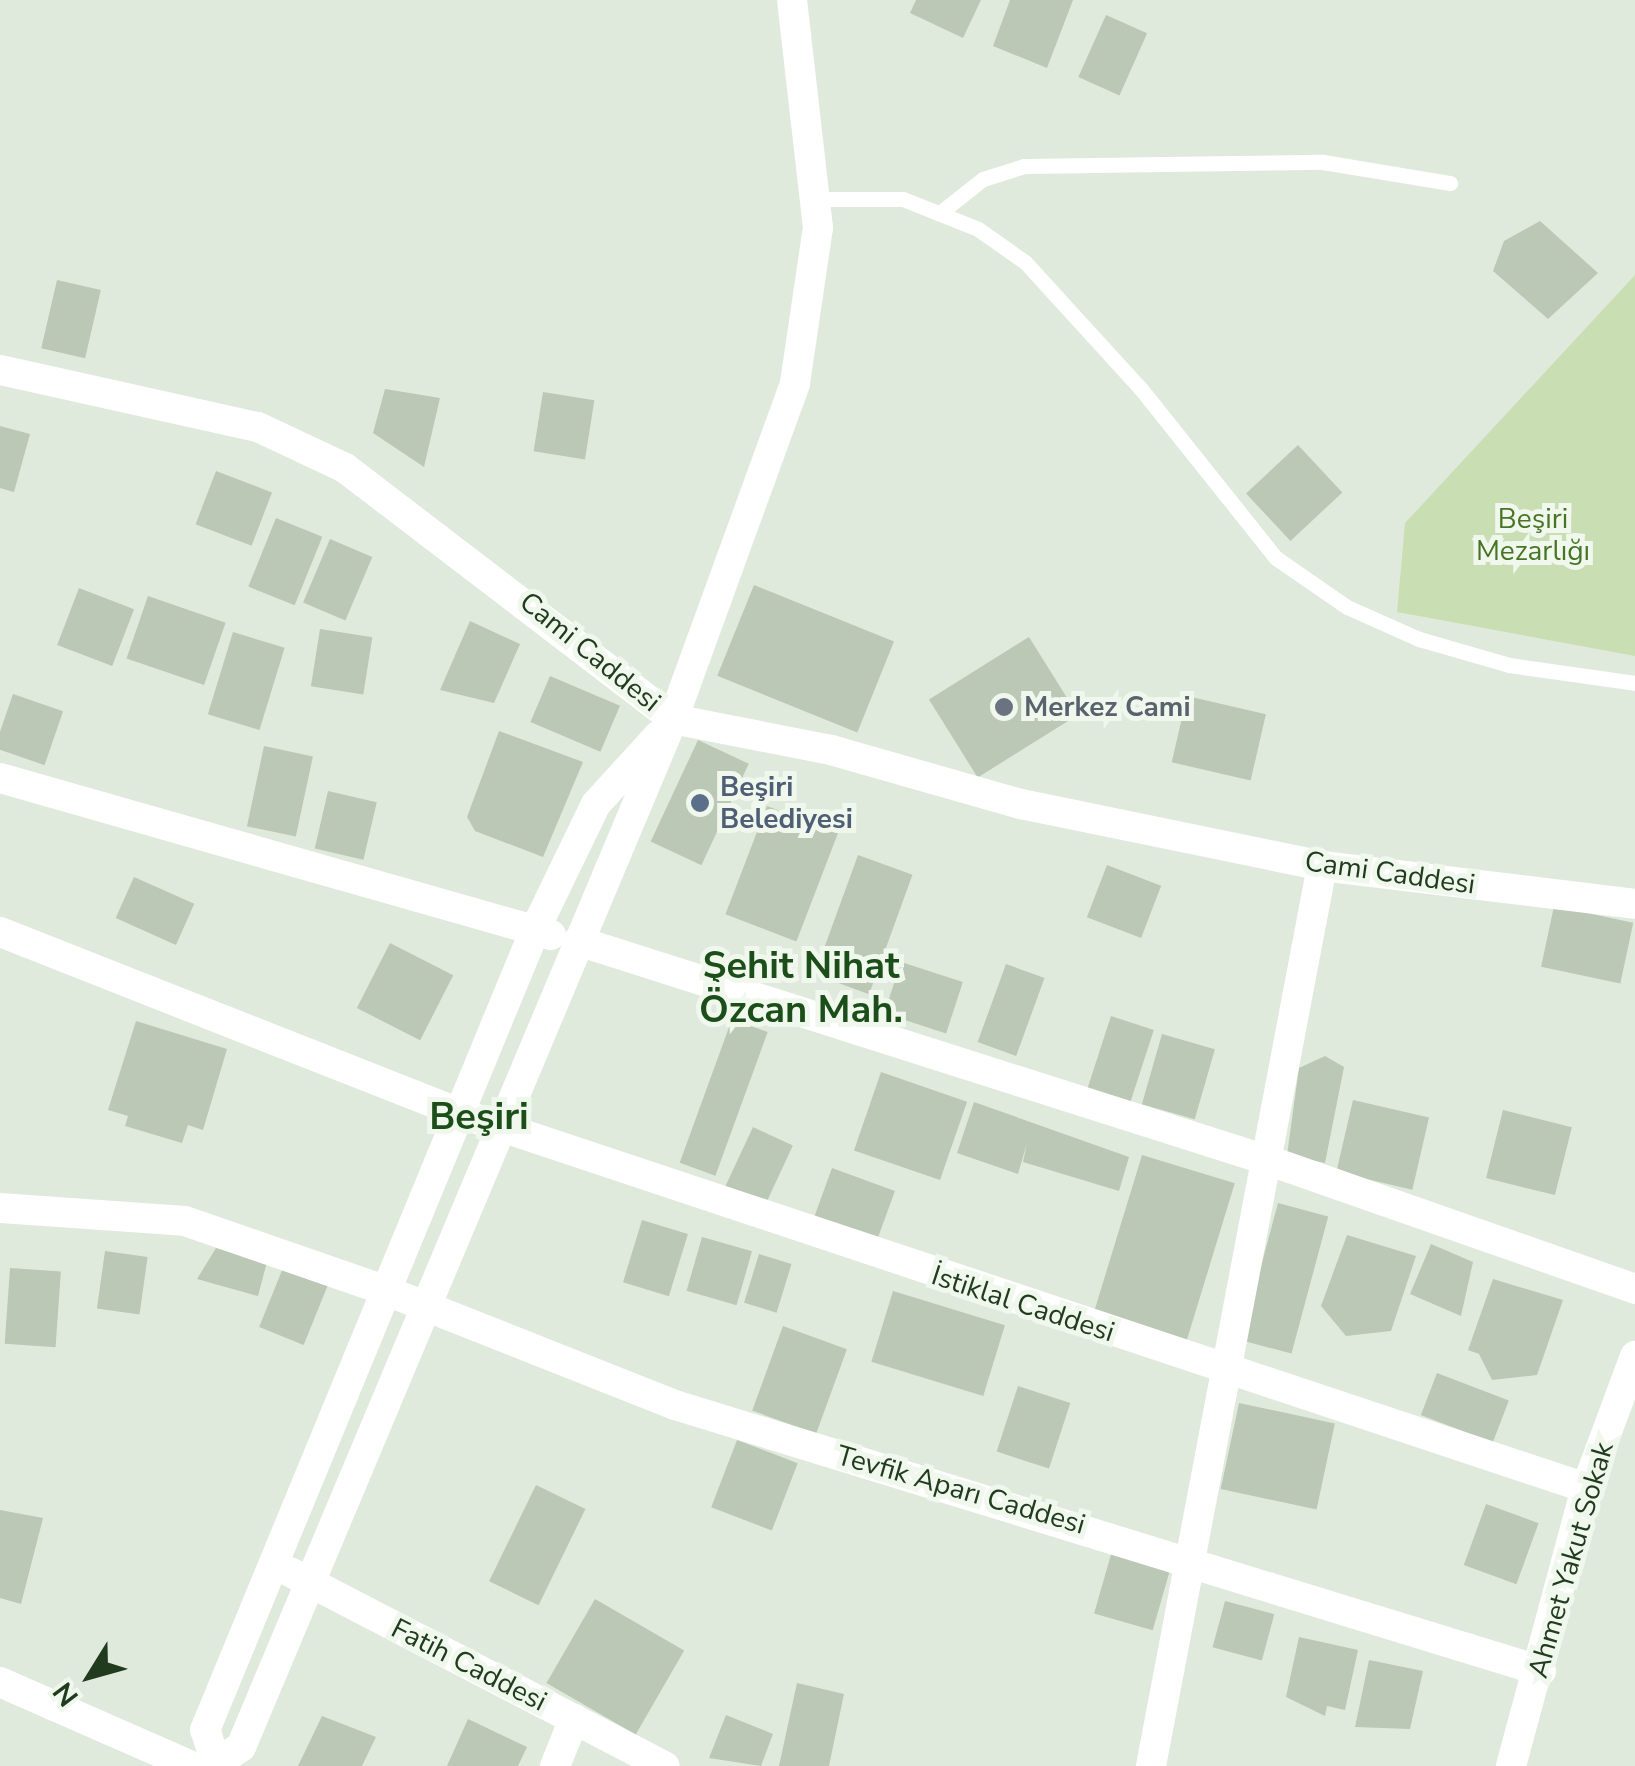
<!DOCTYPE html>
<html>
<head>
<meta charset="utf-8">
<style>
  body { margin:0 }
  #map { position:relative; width:1635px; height:1766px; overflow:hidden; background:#e0eadc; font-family:"Nunito Sans",sans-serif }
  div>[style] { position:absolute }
  .green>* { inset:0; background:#cadeb3 }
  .building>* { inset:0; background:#bac8b5; transform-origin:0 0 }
  .lane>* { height:15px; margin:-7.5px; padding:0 7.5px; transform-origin:7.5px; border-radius:7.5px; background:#fff }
  .street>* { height:30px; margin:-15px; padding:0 15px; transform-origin:15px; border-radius:15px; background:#fff }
  .secondary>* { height:30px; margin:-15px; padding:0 15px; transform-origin:15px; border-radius:15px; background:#fff }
  .dots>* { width:28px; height:28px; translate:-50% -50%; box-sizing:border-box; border:5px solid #f0f7ed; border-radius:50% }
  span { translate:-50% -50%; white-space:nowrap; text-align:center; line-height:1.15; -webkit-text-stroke:10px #f0f7ed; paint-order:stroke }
  .park-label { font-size:28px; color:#477524 }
  .street-label { font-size:28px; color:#203b1d }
  .worship-label { font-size:28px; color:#5b616d; font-weight:700 }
  .left { translate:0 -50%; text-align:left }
  .service-label { font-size:28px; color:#4e5e75; font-weight:700 }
  .district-label { font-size:38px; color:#1b4e18; font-weight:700 }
  .north { position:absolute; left:40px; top:1626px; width:100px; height:100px; -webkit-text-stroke:8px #f0f7ed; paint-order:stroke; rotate:233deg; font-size:28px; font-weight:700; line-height:40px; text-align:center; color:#203b1d }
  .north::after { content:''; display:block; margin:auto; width:35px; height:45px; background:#203b1d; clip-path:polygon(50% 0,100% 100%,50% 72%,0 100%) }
</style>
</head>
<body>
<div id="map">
  <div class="green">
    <div style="clip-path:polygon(1635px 275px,1635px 656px,1397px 612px,1405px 523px)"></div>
  </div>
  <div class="building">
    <div style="clip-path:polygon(916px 0,981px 0,963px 38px,910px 13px)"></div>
    <div style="clip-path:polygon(1010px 0,1073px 0,1047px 68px,993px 46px)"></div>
    <div style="left:1106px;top:15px;width:45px;height:68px;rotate:24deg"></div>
    <div style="clip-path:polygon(1540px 221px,1598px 273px,1548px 319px,1493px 271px,1504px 241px)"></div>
    <div style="left:57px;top:280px;width:45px;height:70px;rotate:13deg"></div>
    <div style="clip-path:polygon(385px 389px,440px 398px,424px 467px,373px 433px)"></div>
    <div style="left:543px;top:392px;width:52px;height:60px;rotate:9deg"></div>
    <div style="clip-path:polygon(0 426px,30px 434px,14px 492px,0 488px)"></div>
    <div style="left:1298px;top:445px;width:65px;height:71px;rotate:47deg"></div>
    <div style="left:216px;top:471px;width:60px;height:57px;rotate:21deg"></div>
    <div style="left:276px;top:518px;width:50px;height:74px;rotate:22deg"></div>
    <div style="left:330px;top:539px;width:46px;height:69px;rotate:23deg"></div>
    <div style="left:754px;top:585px;width:151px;height:98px;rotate:22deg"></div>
    <div style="left:79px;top:588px;width:59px;height:61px;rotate:21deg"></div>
    <div style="left:148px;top:596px;width:82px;height:66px;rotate:19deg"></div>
    <div style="clip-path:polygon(470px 621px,520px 644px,494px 703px,440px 690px)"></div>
    <div style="left:320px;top:629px;width:53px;height:58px;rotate:9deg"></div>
    <div style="left:233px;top:632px;width:54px;height:86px;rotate:17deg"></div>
    <div style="left:1029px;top:637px;width:92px;height:118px;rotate:58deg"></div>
    <div style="left:550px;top:676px;width:76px;height:50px;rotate:23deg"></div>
    <div style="left:13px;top:694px;width:53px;height:57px;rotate:19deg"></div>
    <div style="left:1187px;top:696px;width:81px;height:68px;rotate:13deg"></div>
    <div style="clip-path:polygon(499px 731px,583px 762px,543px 857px,475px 831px,467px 817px)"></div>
    <div style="left:698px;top:740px;width:56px;height:112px;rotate:25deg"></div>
    <div style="left:264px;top:746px;width:50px;height:82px;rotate:12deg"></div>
    <div style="left:328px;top:791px;width:50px;height:59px;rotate:13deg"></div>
    <div style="left:767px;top:806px;width:76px;height:116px;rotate:21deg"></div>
    <div style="left:858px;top:855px;width:58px;height:127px;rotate:20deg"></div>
    <div style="left:1107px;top:865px;width:58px;height:56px;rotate:21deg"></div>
    <div style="left:134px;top:877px;width:66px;height:45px;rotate:24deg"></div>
    <div style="left:1554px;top:906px;width:81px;height:62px;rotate:12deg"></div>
    <div style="left:390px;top:943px;width:71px;height:73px;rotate:27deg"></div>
    <div style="left:901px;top:962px;width:65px;height:54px;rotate:18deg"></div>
    <div style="left:1006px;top:964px;width:41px;height:83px;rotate:20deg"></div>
    <div style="left:1111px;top:1016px;width:45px;height:77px;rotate:18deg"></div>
    <div style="left:732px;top:1019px;width:38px;height:153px;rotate:20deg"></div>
    <div style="clip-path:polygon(136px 1021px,227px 1049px,203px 1130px,188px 1125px,182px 1143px,125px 1126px,128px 1116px,108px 1110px)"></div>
    <div style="left:1162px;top:1034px;width:55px;height:73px;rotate:16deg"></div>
    <div style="clip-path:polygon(1325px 1056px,1344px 1067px,1325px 1163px,1287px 1155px,1299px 1068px)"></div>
    <div style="left:881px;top:1072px;width:91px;height:83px;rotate:19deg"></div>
    <div style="left:1353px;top:1100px;width:78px;height:74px;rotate:13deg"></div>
    <div style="clip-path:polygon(974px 1102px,1129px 1157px,1119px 1191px,1023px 1162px,1027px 1143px,1018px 1174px,957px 1153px)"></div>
    <div style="left:1503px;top:1110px;width:71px;height:70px;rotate:14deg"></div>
    <div style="left:753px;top:1127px;width:44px;height:69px;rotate:25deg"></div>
    <div style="left:1142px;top:1155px;width:97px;height:168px;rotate:17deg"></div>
    <div style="left:832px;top:1168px;width:67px;height:51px;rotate:20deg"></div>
    <div style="left:1278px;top:1203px;width:52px;height:142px;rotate:15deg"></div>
    <div style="left:642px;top:1220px;width:48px;height:65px;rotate:17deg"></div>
    <div style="clip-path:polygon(1347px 1235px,1416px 1256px,1391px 1331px,1346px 1336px,1321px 1306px)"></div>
    <div style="left:702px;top:1237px;width:52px;height:56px;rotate:16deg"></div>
    <div style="clip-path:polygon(1431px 1244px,1473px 1262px,1461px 1316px,1410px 1294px)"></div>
    <div style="clip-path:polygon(216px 1248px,267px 1262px,258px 1296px,197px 1279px)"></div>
    <div style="left:105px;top:1251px;width:43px;height:58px;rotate:8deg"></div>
    <div style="left:759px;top:1254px;width:34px;height:51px;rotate:17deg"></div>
    <div style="left:285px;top:1263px;width:48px;height:69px;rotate:22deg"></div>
    <div style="left:10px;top:1268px;width:51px;height:76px;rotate:4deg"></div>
    <div style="clip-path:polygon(1493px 1279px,1563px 1300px,1537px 1375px,1492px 1380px,1479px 1354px,1468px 1350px)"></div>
    <div style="left:893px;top:1291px;width:117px;height:74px;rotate:17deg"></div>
    <div style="left:783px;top:1326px;width:68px;height:90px;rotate:20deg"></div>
    <div style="left:1437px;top:1373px;width:77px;height:45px;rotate:21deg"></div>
    <div style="left:1018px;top:1386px;width:55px;height:69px;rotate:18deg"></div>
    <div style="left:1239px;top:1403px;width:98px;height:88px;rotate:12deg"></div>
    <div style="left:737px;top:1440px;width:65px;height:72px;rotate:21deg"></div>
    <div style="left:536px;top:1485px;width:55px;height:107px;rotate:26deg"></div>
    <div style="left:1486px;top:1504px;width:56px;height:65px;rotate:20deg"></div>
    <div style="clip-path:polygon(0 1510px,43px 1518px,21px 1604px,0 1598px)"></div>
    <div style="left:1112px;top:1551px;width:61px;height:65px;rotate:16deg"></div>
    <div style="left:595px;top:1599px;width:103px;height:97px;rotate:30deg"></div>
    <div style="left:1225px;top:1601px;width:51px;height:48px;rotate:15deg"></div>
    <div style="clip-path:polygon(1299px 1637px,1358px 1650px,1345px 1710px,1327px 1706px,1325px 1716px,1286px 1697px)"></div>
    <div style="clip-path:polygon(1369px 1660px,1423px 1671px,1410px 1729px,1355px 1727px)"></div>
    <div style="clip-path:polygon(797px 1683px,844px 1694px,829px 1766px,779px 1766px)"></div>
    <div style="clip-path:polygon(726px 1715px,773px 1734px,761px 1766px,709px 1758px)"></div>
    <div style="clip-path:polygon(322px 1716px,376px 1737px,362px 1766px,298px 1766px)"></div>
    <div style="clip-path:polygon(468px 1719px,527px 1747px,518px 1766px,447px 1766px)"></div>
  </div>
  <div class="lane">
    <div style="left:814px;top:199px;width:89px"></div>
    <div style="left:903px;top:199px;width:81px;rotate:21.8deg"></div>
    <div style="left:978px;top:229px;width:57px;rotate:35.1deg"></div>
    <div style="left:1025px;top:262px;width:172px;rotate:47.6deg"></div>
    <div style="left:1141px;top:389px;width:216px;rotate:51.4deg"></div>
    <div style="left:1276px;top:558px;width:86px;rotate:34.6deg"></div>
    <div style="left:1347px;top:607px;width:79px;rotate:24deg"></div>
    <div style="left:1419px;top:639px;width:94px;rotate:16.1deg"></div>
    <div style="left:1509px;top:665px;width:127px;rotate:8.1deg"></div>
    <div style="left:941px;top:212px;width:53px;rotate:-38.2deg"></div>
    <div style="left:983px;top:179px;width:43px;rotate:-17.6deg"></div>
    <div style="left:1024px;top:166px;width:299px;rotate:-0.8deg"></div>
    <div style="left:1323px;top:162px;width:129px;rotate:9.4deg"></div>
  </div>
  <div class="street">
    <div style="left:0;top:932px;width:497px;rotate:21.5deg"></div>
    <div style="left:578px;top:941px;width:726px;rotate:17.64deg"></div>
    <div style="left:1270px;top:1161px;width:387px;rotate:19.3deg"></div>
    <div style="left:0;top:1208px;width:185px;rotate:4deg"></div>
    <div style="left:185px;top:1221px;width:214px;rotate:19.1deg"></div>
    <div style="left:0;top:1682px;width:209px;rotate:23.7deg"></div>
    <div style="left:555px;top:1766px;width:51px;rotate:-68deg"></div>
    <div style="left:1151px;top:1766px;width:916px;rotate:-79.24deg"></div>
    <div style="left:1511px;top:1766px;width:288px;rotate:-74.9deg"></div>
    <div style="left:1586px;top:1488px;width:141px;rotate:-69.6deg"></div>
  </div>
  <div class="secondary">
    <div style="left:0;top:370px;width:264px;rotate:12.5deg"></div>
    <div style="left:258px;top:427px;width:96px;rotate:25.2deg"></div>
    <div style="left:345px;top:468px;width:413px;rotate:37.4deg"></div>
    <div style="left:673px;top:719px;width:161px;rotate:11.1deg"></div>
    <div style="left:831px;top:750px;width:198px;rotate:15.9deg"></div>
    <div style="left:1021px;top:804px;width:307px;rotate:11.6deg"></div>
    <div style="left:1322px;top:866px;width:315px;rotate:6.9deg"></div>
    <div style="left:0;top:778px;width:573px;rotate:15.9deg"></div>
    <div style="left:462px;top:1114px;width:1185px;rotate:18.4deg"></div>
    <div style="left:387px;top:1291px;width:310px;rotate:21.6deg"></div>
    <div style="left:675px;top:1405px;width:906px;rotate:17.07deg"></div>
    <div style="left:290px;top:1572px;width:422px;rotate:27.4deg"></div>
    <div style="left:217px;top:1763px;width:29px;rotate:-34deg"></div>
    <div style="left:241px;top:1747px;width:1115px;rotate:-67.21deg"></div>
    <div style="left:673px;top:719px;width:357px;rotate:-70deg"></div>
    <div style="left:795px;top:383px;width:157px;rotate:-81.6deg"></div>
    <div style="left:818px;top:228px;width:229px;rotate:-96.5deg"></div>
    <div style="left:217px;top:1766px;width:38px;rotate:-108deg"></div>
    <div style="left:205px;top:1730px;width:863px;rotate:-67.59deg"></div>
    <div style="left:534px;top:932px;width:142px;rotate:-64.2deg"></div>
    <div style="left:596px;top:804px;width:92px;rotate:-47.6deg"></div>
  </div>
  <div class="dots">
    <div style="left:1004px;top:707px;background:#6b7280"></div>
    <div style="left:700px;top:803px;background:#5c6f8a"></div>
  </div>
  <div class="park-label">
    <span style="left:1533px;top:535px">Beşiri<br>Mezarlığı</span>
  </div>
  <div class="street-label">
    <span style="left:590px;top:652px;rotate:39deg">Cami Caddesi</span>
    <span style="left:1390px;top:873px;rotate:8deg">Cami Caddesi</span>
    <span style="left:1023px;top:1304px;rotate:18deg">İstiklal Caddesi</span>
    <span style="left:961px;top:1490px;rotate:16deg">Tevfik Aparı Caddesi</span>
    <span style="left:1571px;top:1560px;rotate:-74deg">Ahmet Yakut Sokak</span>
    <span style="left:469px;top:1665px;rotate:27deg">Fatih Caddesi</span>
  </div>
  <div class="worship-label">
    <span class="left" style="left:1024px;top:707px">Merkez Cami</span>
  </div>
  <div class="service-label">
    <span class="left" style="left:720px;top:803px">Beşiri<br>Belediyesi</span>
  </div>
  <div class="district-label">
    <span style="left:801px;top:988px">Şehit Nihat<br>Özcan Mah.</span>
    <span style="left:479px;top:1117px">Beşiri</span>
  </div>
  <div class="north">N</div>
</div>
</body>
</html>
